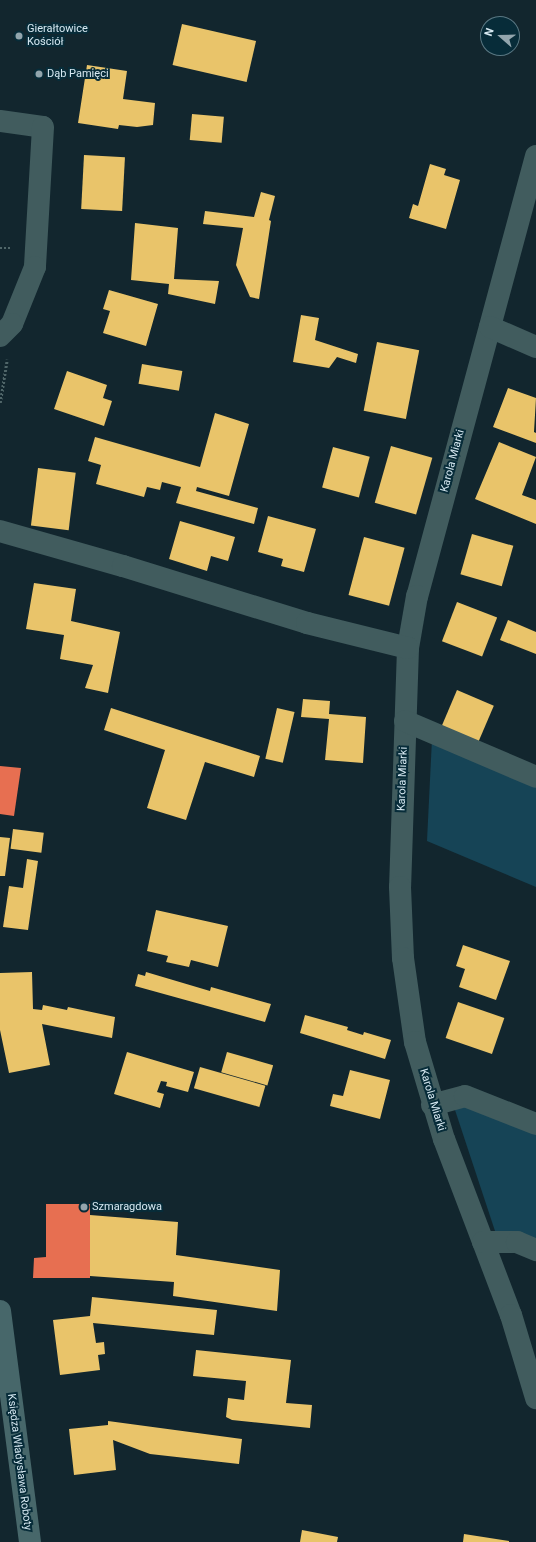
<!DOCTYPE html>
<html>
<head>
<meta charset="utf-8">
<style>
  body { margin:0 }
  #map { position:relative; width:536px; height:1542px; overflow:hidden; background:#12262e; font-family:Roboto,sans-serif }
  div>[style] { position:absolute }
  .green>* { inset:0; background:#164456 }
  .homes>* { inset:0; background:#e9c46a; transform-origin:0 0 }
  .shops>* { inset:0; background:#e76f51 }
  .path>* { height:2.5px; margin-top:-1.25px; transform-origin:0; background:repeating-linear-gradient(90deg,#506669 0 2px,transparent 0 4px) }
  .minor>* { height:22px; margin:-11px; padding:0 11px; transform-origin:11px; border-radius:11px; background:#415c5e }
  .major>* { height:22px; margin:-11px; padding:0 11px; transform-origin:11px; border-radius:11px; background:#47676a }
  .dots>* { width:11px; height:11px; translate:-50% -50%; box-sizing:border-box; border:2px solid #072c39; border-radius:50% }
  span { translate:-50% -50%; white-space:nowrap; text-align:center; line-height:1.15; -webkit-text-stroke:4px #072c39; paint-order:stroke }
  .poi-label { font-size:11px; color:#d7e9f2 }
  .left { translate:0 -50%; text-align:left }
  .street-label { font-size:11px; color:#d7e9f2 }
  .north { position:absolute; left:480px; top:16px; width:40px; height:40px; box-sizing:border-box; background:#072c39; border:1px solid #5a7883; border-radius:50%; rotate:290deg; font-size:11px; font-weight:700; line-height:16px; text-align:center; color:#d7e9f2 }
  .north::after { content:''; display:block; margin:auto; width:14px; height:18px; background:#92a5ad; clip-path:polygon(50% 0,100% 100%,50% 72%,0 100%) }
</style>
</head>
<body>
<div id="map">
  <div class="green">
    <div style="clip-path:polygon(432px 739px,536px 785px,536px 887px,427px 841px)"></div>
    <div style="clip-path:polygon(464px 1103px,536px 1132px,536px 1247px,496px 1234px,455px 1110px)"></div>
  </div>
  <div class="homes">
    <div style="left:182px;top:24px;width:76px;height:42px;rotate:13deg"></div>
    <div style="clip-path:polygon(87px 65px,127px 71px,123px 99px,155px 103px,153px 125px,137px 127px,119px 125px,118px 129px,78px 123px)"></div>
    <div style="left:192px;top:114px;width:32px;height:26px;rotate:5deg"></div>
    <div style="left:84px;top:155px;width:41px;height:54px;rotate:3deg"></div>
    <div style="clip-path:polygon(430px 164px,446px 169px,444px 175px,460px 180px,446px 229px,409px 218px,413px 204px,418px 206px)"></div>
    <div style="clip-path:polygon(261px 192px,275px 196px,269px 220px,271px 221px,259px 299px,250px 297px,236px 265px,243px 228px,203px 224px,205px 211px,254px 217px)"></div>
    <div style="clip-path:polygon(135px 223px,178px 228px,174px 279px,219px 281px,215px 304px,168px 294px,169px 284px,131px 280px)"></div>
    <div style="clip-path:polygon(109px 290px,158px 304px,146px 346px,103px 333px,110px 311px,103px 309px)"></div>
    <div style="clip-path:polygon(301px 315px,319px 318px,315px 340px,358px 354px,356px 363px,337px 357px,329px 368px,293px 362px)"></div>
    <div style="left:377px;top:342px;width:43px;height:70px;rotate:11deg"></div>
    <div style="left:142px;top:364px;width:41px;height:20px;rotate:10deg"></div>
    <div style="clip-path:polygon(67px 371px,107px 385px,103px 398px,112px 401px,104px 426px,54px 409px)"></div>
    <div style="clip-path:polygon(508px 388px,536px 398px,534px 432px,536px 433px,536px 443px,493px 427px)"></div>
    <div style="clip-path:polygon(215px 413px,249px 424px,229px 496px,197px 487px,196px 491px,258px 508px,254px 524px,176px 503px,181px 487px,162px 482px,160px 490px,147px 487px,144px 497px,96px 484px,101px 465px,88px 461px,95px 437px,200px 467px)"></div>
    <div style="clip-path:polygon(499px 442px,536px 457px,522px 495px,536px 500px,536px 524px,475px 499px)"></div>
    <div style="left:391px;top:446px;width:43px;height:59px;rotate:16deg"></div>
    <div style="left:333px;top:447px;width:38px;height:42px;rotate:15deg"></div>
    <div style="left:38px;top:468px;width:38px;height:58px;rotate:7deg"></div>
    <div style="clip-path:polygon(268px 516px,316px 529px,304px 572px,281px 566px,283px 559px,258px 552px)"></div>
    <div style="clip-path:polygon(180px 521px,235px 537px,228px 561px,211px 556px,207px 571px,169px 559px)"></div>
    <div style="left:472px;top:534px;width:43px;height:42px;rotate:16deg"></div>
    <div style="left:364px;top:537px;width:42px;height:60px;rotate:15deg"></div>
    <div style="clip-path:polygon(34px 583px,76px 589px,71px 621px,120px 632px,108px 693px,85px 688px,93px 665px,60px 659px,64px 635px,26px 629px)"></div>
    <div style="left:457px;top:602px;width:43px;height:42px;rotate:21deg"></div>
    <div style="clip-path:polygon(508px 620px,536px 632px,536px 654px,500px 640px)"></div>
    <div style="left:457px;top:690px;width:40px;height:41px;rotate:23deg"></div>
    <div style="clip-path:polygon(303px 699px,330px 701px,329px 714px,366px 717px,363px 763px,325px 760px,329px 719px,301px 717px)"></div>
    <div style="clip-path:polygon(111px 708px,260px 756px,254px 777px,205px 762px,186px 820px,147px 808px,165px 750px,104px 730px)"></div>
    <div style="left:277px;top:708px;width:18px;height:52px;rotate:13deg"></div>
    <div style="left:13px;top:829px;width:31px;height:20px;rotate:7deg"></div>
    <div style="clip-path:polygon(0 837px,10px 838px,5px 876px,0 876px)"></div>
    <div style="clip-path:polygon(27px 859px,38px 861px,28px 930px,3px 927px,9px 886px,23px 888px)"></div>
    <div style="clip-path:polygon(156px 910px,228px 926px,218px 967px,191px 960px,189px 967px,166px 962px,168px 956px,147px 951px)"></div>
    <div style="clip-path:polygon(463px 945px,510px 961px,496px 1000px,459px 987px,465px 969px,456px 966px)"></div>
    <div style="clip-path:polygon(32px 972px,33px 1009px,42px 1010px,43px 1005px,67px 1010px,68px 1007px,115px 1017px,112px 1038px,42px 1024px,50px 1065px,9px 1073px,0 1030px,0 973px)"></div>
    <div style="clip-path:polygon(146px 972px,210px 991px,211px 987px,271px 1004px,265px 1022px,135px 986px,138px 974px,145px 976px)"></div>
    <div style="left:458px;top:1002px;width:49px;height:38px;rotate:19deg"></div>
    <div style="clip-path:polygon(305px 1015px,348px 1027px,347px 1030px,363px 1035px,364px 1032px,391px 1040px,385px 1059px,300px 1033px)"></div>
    <div style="clip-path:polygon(127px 1052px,194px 1072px,188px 1092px,166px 1086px,167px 1082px,161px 1081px,157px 1092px,164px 1094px,160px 1108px,114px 1094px)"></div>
    <div style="left:227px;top:1052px;width:48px;height:21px;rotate:16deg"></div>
    <div style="left:200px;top:1067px;width:68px;height:22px;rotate:16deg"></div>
    <div style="clip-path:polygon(350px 1070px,390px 1080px,380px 1119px,330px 1106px,333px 1094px,343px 1096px)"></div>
    <div style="clip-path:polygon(90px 1215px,178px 1222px,176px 1255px,280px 1270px,277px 1311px,173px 1296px,174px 1282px,90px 1276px)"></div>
    <div style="clip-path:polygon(92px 1297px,217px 1310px,214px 1335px,93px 1323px,96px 1343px,104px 1342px,105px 1354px,98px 1355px,100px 1370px,60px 1375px,53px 1320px,90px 1316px)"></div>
    <div style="clip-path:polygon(196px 1350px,291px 1360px,286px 1403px,312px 1405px,310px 1428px,232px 1420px,226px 1417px,228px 1398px,244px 1400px,246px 1381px,193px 1376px)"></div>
    <div style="clip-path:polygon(108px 1421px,242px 1439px,239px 1464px,150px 1454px,113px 1440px,116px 1470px,74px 1475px,69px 1429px,108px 1425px)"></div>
    <div style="clip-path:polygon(302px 1530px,338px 1537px,337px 1542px,300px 1542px)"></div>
    <div style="clip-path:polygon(464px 1534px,509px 1541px,509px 1542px,463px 1542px)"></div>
  </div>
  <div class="shops">
    <div style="clip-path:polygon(0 766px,21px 768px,14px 816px,0 814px)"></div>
    <div style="clip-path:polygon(46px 1204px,90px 1204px,90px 1278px,33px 1278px,34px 1258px,46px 1257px)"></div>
  </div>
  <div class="path">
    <div style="left:0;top:248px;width:11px"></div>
    <div style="left:0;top:403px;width:44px;rotate:-80.8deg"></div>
  </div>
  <div class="minor">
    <div style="left:0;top:121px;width:43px;rotate:7.9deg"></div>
    <div style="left:43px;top:127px;width:140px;rotate:93.3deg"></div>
    <div style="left:35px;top:267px;width:61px;rotate:112deg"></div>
    <div style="left:12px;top:324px;width:17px;rotate:135deg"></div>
    <div style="left:536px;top:156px;width:456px;rotate:105.1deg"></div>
    <div style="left:417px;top:596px;width:53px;rotate:99.8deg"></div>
    <div style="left:408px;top:648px;width:239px;rotate:91.9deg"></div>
    <div style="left:400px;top:887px;width:71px;rotate:87.6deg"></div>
    <div style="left:403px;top:958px;width:85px;rotate:81.9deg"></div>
    <div style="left:415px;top:1042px;width:101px;rotate:73.4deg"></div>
    <div style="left:444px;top:1139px;width:188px;rotate:69.2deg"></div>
    <div style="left:511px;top:1315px;width:87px;rotate:73.2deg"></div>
    <div style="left:490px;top:327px;width:50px;rotate:23.5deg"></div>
    <div style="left:0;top:531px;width:128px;rotate:15.9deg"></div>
    <div style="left:123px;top:566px;width:193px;rotate:17.2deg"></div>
    <div style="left:307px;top:623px;width:104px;rotate:13.9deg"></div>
    <div style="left:405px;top:721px;width:142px;rotate:23.1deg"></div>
    <div style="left:432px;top:1105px;width:34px;rotate:-15deg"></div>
    <div style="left:465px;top:1096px;width:76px;rotate:21.5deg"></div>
    <div style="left:483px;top:1242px;width:34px"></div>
    <div style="left:517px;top:1242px;width:21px;rotate:23deg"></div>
  </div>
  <div class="major">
    <div style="left:0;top:1311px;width:233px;rotate:82.6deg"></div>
  </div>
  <div class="dots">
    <div style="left:19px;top:36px;background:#92a5ad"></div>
    <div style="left:39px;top:74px;background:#92a5ad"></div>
    <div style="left:84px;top:1207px;background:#92a5ad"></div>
  </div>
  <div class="poi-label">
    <span class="left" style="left:27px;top:36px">Gierałtowice<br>Kościół</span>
    <span class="left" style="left:47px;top:74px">Dąb Pamięci</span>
    <span class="left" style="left:92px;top:1207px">Szmaragdowa</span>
  </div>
  <div class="street-label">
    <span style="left:453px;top:461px;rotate:-75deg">Karola Miarki</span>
    <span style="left:403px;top:779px;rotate:-88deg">Karola Miarki</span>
    <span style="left:432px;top:1100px;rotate:73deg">Karola Miarki</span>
    <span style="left:19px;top:1462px;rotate:83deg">Księdza Władysława Roboty</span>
  </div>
  <div class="north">N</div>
</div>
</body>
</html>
